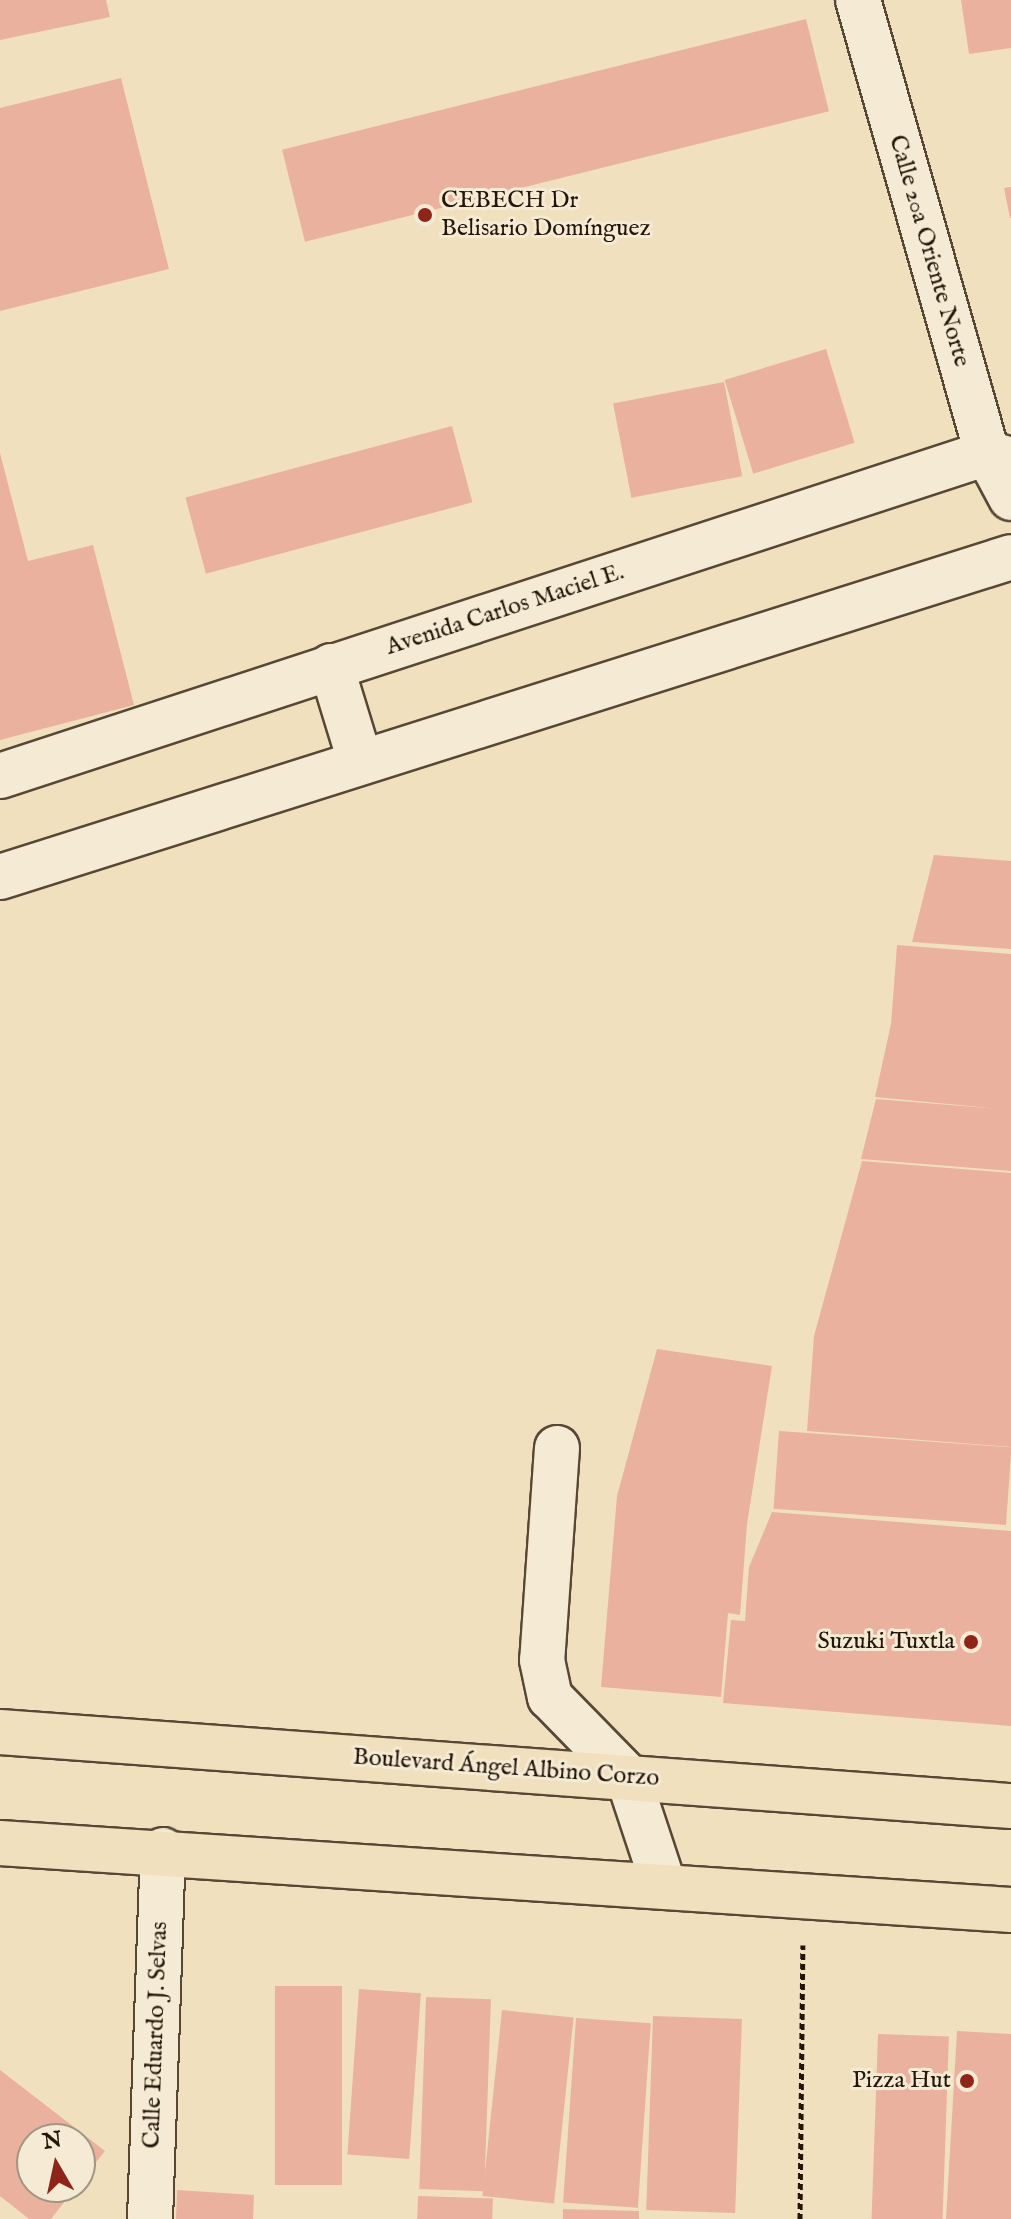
<!DOCTYPE html>
<html>
<head>
<meta charset="utf-8">
<style>
  body { margin:0 }
  #map { position:relative; width:1011px; height:2219px; overflow:hidden; background:#f0e0bd; font-family:"IM FELL English",serif }
  div>[style] { position:absolute }
  .building>* { inset:0; background:#ebb19f; transform-origin:0 0 }
  .path>* { height:5px; margin-top:-2.5px; transform-origin:0; background:repeating-linear-gradient(90deg,#241509 0 6px,transparent 0 10px) }
  .roads { filter:drop-shadow(2px 0 #574836) drop-shadow(-2px 0 #574836) drop-shadow(0 2px #574836) drop-shadow(0 -2px #574836) }
  .minor>* { height:44px; margin:-22px; padding:0 22px; transform-origin:22px; border-radius:22px; background:#f5ebd4 }
  .major>* { height:44px; margin:-22px; padding:0 22px; transform-origin:22px; border-radius:22px; background:#f0e0bd }
  .dots>* { width:22px; height:22px; translate:-50% -50%; box-sizing:border-box; border:4px solid #f5ebd4; border-radius:50% }
  span { translate:-50% -50%; white-space:nowrap; text-align:center; line-height:1.15; -webkit-text-stroke:6px #f5ebd4; paint-order:stroke }
  .poi-label { font-size:24px; color:#241509 }
  .left { translate:0 -50%; text-align:left }
  .right { translate:-100% -50%; text-align:right }
  .street-label { font-size:24px; color:#241509 }
  .north { position:absolute; left:16px; top:2123px; width:80px; height:80px; box-sizing:border-box; background:#f5ebd4; border:2px solid #a19583; border-radius:50%; rotate:351deg; font-size:22px; font-weight:700; line-height:32px; text-align:center; color:#241509 }
  .north::after { content:''; display:block; margin:auto; width:28px; height:36px; background:#8f2418; clip-path:polygon(50% 0,100% 100%,50% 72%,0 100%) }
</style>
</head>
<body>
<div id="map">
  <div class="building">
    <div style="clip-path:polygon(0 0,106px 0,110px 17px,0 40px)"></div>
    <div style="clip-path:polygon(961px 0,1011px 0,1011px 48px,969px 54px)"></div>
    <div style="left:806px;top:19px;width:95px;height:540px;rotate:76deg"></div>
    <div style="clip-path:polygon(121px 78px,169px 269px,0 311px,0 108px)"></div>
    <div style="clip-path:polygon(1011px 187px,1011px 218px,1010px 218px,1004px 188px)"></div>
    <div style="left:826px;top:349px;width:98px;height:106px;rotate:73deg"></div>
    <div style="left:724px;top:382px;width:96px;height:113px;rotate:79deg"></div>
    <div style="left:452px;top:426px;width:79px;height:276px;rotate:75deg"></div>
    <div style="clip-path:polygon(0 453px,28px 561px,93px 545px,134px 705px,0 740px)"></div>
    <div style="clip-path:polygon(934px 855px,1011px 861px,1011px 949px,912px 942px)"></div>
    <div style="clip-path:polygon(897px 945px,1011px 954px,1011px 1171px,861px 1159px,876px 1099px,1000px 1109px,875px 1097px,891px 1024px)"></div>
    <div style="clip-path:polygon(862px 1161px,1011px 1173px,1011px 1447px,807px 1431px,814px 1336px)"></div>
    <div style="clip-path:polygon(657px 1349px,772px 1366px,747px 1524px,740px 1615px,728px 1613px,721px 1697px,601px 1687px,617px 1496px)"></div>
    <div style="left:779px;top:1431px;width:233px;height:78px;rotate:4deg"></div>
    <div style="clip-path:polygon(772px 1512px,1011px 1531px,1011px 1726px,723px 1703px,731px 1620px,745px 1621px,749px 1567px)"></div>
    <div style="left:275px;top:1986px;width:67px;height:199px"></div>
    <div style="left:359px;top:1989px;width:62px;height:166px;rotate:4deg"></div>
    <div style="left:426px;top:1997px;width:65px;height:192px;rotate:2deg"></div>
    <div style="left:502px;top:2010px;width:72px;height:187px;rotate:6deg"></div>
    <div style="left:653px;top:2016px;width:89px;height:194px;rotate:2deg"></div>
    <div style="left:576px;top:2018px;width:75px;height:185px;rotate:4deg"></div>
    <div style="clip-path:polygon(957px 2031px,1011px 2034px,1011px 2219px,946px 2219px)"></div>
    <div style="left:878px;top:2034px;width:71px;height:185px;rotate:2deg"></div>
    <div style="clip-path:polygon(0 2070px,105px 2151px,80px 2182px,80px 2139px,32px 2139px,32px 2187px,76px 2187px,51px 2219px,29px 2219px,0 2196px)"></div>
    <div style="clip-path:polygon(177px 2190px,254px 2195px,253px 2219px,176px 2219px)"></div>
    <div style="left:418px;top:2196px;width:75px;height:23px;rotate:2deg"></div>
    <div style="clip-path:polygon(563px 2209px,639px 2211px,639px 2219px,563px 2219px)"></div>
  </div>
  <div class="path">
    <div style="left:800px;top:2219px;width:274px;rotate:-89.4deg"></div>
  </div>
  <div class="roads">
    <div class="minor">
      <div style="left:858px;top:0;width:471px;rotate:74.1deg"></div>
      <div style="left:987px;top:453px;width:51px;rotate:61.9deg"></div>
      <div style="left:331px;top:666px;width:99px;rotate:73deg"></div>
      <div style="left:0;top:776px;width:1039px;rotate:-18.12deg"></div>
      <div style="left:987px;top:453px;width:25px;rotate:16deg"></div>
      <div style="left:0;top:877px;width:1060px;rotate:-17.56deg"></div>
      <div style="left:557px;top:1448px;width:213px;rotate:94deg"></div>
      <div style="left:542px;top:1660px;width:38px;rotate:78deg"></div>
      <div style="left:550px;top:1697px;width:112px;rotate:45.7deg"></div>
      <div style="left:628px;top:1777px;width:115px;rotate:71.7deg"></div>
      <div style="left:150px;top:2219px;width:369px;rotate:-88deg"></div>
    </div>
    <div class="major">
      <div style="left:0;top:1732px;width:1014px;rotate:4.19deg"></div>
      <div style="left:0;top:1843px;width:1013px;rotate:3.79deg"></div>
    </div>
  </div>
  <div class="dots">
    <div style="left:425px;top:215px;background:#8f2418"></div>
    <div style="left:971px;top:1642px;background:#8f2418"></div>
    <div style="left:967px;top:2081px;background:#8f2418"></div>
  </div>
  <div class="poi-label">
    <span class="left" style="left:441px;top:215px">CEBECH Dr<br>Belisario Domínguez</span>
    <span class="right" style="left:955px;top:1642px">Suzuki Tuxtla</span>
    <span class="right" style="left:951px;top:2081px">Pizza Hut</span>
  </div>
  <div class="street-label">
    <span style="left:929px;top:251px;rotate:74deg">Calle 20a Oriente Norte</span>
    <span style="left:505px;top:610px;rotate:-18deg">Avenida Carlos Maciel E.</span>
    <span style="left:506px;top:1768px;rotate:4deg">Boulevard Ángel Albino Corzo</span>
    <span style="left:156px;top:2035px;rotate:-88deg">Calle Eduardo J. Selvas</span>
  </div>
  <div class="north">N</div>
</div>
</body>
</html>
